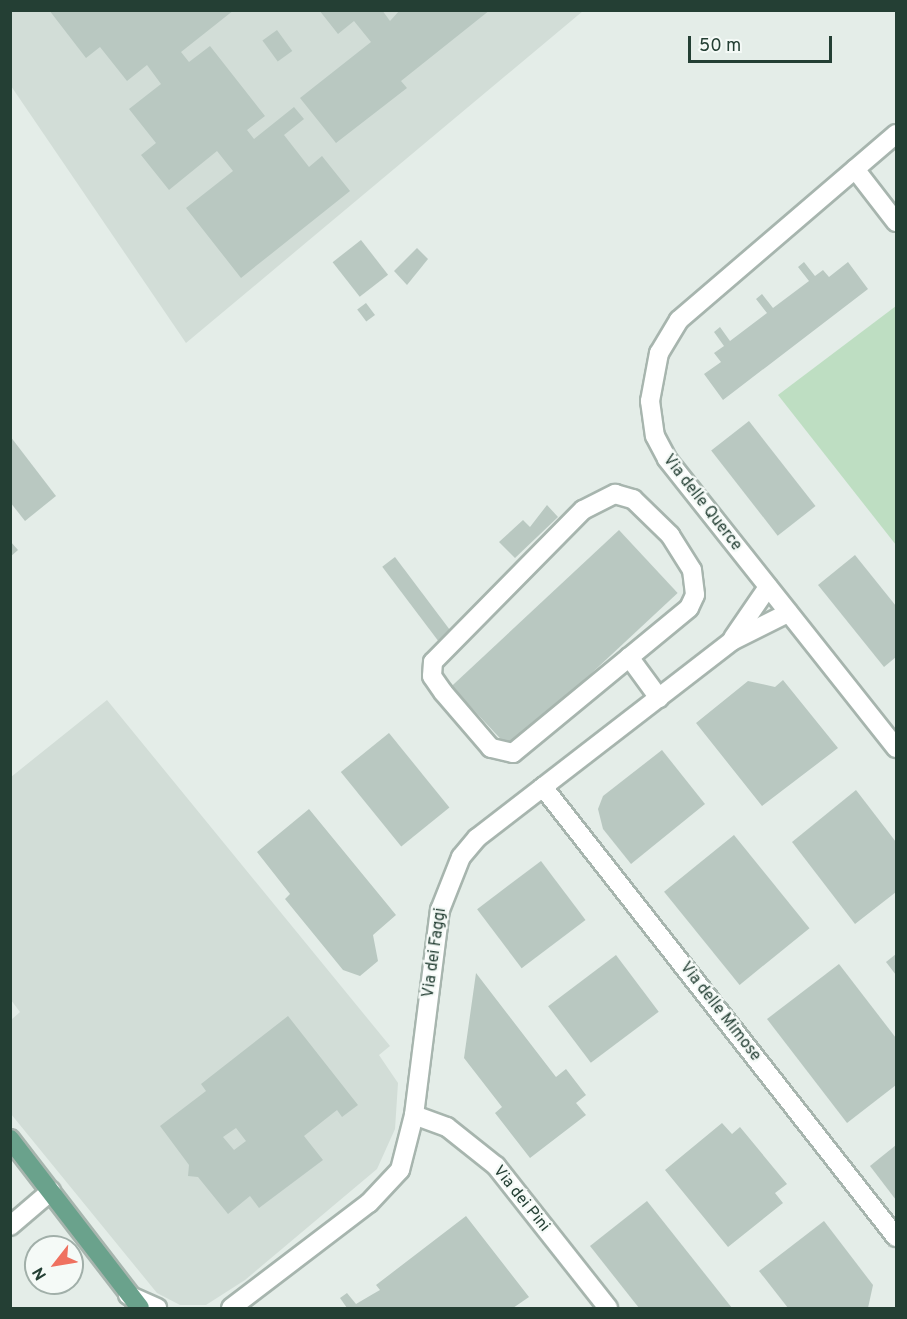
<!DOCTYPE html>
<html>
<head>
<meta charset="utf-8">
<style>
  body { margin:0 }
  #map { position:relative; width:907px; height:1319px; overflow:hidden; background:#e4ede8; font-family:Overpass,sans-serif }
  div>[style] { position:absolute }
  .built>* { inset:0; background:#d2ddd7 }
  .green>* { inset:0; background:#bedec2 }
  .building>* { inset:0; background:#b9c8c1; transform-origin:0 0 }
  .roads { filter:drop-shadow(2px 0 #a7b5ae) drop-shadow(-2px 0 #a7b5ae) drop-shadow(0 2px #a7b5ae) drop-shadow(0 -2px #a7b5ae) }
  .minor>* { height:18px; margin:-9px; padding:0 9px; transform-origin:9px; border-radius:9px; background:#fff }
  .major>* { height:18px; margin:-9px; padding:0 9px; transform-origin:9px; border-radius:9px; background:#6aa28c }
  span { translate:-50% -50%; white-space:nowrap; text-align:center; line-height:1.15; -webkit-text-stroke:4.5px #f5faf7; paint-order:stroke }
  .street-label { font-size:16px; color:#243f34 }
  .frame { position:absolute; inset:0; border:12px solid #243f34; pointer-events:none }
  .north { position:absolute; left:24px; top:1235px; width:60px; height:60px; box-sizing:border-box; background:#f5faf7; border:2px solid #a1afa9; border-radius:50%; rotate:239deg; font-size:16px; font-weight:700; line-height:24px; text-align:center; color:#243f34 }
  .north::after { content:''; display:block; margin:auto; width:21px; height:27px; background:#ef7160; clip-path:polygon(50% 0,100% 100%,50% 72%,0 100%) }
  .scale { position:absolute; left:688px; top:36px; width:144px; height:27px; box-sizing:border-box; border:3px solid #243f34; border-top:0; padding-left:8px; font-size:18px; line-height:21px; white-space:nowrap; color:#243f34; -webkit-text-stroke:4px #f5faf7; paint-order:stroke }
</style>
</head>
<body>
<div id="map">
  <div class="built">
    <div style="clip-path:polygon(10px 11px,583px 11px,186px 343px,11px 86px)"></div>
    <div style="clip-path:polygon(107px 700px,390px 1046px,379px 1055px,398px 1083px,395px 1129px,377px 1169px,245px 1280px,206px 1305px,180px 1305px,157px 1293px,11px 1114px,11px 1020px,20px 1012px,11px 1000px,11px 777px)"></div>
  </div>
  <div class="green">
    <div style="clip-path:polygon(896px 306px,896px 545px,778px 395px)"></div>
  </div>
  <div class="building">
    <div style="clip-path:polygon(49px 10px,234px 10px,181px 52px,189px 62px,210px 46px,265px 116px,247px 130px,254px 139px,294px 107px,304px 119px,284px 135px,309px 167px,322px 156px,350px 191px,241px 278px,186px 208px,233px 171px,217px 151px,169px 190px,141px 155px,156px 143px,129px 109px,161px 84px,147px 65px,127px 81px,100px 47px,86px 58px)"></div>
    <div style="clip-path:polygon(319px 10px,382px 10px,390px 21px,400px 10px,490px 10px,401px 81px,407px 88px,336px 143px,300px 98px,371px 42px,354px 21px,338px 34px)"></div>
    <div style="left:277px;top:30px;width:26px;height:18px;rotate:54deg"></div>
    <div style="left:361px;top:240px;width:44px;height:36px;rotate:52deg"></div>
    <div style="clip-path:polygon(417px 248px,428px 259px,407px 285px,394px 271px)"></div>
    <div style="clip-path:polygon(804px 262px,815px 276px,823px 270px,829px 277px,848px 262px,868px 289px,723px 400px,704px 374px,721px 362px,714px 353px,724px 346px,714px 332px,720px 327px,730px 341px,767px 313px,756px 299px,762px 294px,773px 308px,809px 281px,798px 267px)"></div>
    <div style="left:366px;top:303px;width:15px;height:11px;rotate:53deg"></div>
    <div style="left:749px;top:421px;width:108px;height:48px;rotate:52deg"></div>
    <div style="clip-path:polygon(10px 436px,56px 496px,25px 521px,10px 502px)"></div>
    <div style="clip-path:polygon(547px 505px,558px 517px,515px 558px,499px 542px,523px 520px,530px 527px)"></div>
    <div style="left:619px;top:530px;width:86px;height:229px;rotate:47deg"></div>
    <div style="clip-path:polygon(10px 541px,18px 550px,10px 557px)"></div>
    <div style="clip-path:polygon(855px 555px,896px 606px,896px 657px,884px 667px,818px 585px)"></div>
    <div style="left:395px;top:557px;width:96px;height:16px;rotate:53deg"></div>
    <div style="clip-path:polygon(783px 680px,838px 748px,762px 806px,696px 723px,748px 681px,775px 687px)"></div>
    <div style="left:389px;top:733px;width:96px;height:62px;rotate:51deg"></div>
    <div style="clip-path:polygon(662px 750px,705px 804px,631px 864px,603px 829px,598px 809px,603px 796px)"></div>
    <div style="clip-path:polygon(856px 790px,896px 842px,896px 892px,855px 924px,792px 842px)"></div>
    <div style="clip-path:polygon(309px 809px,396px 915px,373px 935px,378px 961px,360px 976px,343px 970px,285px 899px,290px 894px,257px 852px)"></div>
    <div style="left:734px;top:835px;width:120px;height:90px;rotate:51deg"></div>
    <div style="left:541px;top:861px;width:74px;height:80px;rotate:53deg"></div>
    <div style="clip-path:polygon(896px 954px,896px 975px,886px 962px)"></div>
    <div style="left:616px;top:955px;width:71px;height:85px;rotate:53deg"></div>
    <div style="clip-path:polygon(839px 964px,896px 1038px,896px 1085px,847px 1123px,767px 1019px)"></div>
    <div style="clip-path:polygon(476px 973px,556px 1077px,566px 1069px,586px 1095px,576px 1103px,586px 1115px,530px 1158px,495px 1113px,502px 1107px,464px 1058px)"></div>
    <div style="clip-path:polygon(evenodd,288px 1016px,358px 1105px,342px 1117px,337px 1110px,304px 1136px,323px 1160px,259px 1208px,250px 1196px,228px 1214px,198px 1177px,188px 1176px,189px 1165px,160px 1126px,206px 1091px,201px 1084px,288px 1016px,236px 1128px,246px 1141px,234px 1150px,223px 1137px,236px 1128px)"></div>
    <div style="clip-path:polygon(722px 1123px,732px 1134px,740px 1127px,787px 1184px,775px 1193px,783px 1203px,728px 1247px,665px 1170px)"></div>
    <div style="clip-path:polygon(896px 1145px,896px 1200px,870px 1166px)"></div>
    <div style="clip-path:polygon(647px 1201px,732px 1308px,639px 1308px,590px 1246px)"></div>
    <div style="clip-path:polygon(466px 1216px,529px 1297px,513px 1308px,347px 1308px,340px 1298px,347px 1293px,356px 1304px,373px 1294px,380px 1290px,376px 1285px)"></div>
    <div style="clip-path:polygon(824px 1221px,873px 1285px,868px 1308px,788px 1308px,759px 1271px)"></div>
  </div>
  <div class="roads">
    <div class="minor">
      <div style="left:896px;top:134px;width:286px;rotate:139.4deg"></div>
      <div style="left:679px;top:320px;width:39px;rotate:121deg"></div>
      <div style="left:659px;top:353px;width:49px;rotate:100.6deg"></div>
      <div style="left:650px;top:401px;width:35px;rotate:82deg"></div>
      <div style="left:655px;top:436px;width:26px;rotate:62deg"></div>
      <div style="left:667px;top:459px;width:369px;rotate:51.6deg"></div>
      <div style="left:855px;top:169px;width:67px;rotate:52.3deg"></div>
      <div style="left:615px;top:494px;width:19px;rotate:16deg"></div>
      <div style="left:633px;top:499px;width:52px;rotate:44.2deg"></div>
      <div style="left:670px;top:535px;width:41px;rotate:57.8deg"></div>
      <div style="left:692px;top:570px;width:25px;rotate:83deg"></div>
      <div style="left:695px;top:595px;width:14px;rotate:115deg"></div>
      <div style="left:689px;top:608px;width:228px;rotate:140.5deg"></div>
      <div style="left:513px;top:753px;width:23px;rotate:-167deg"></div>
      <div style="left:491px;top:748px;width:74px;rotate:-130.6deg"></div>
      <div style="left:443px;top:692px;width:19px;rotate:-125deg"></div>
      <div style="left:432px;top:676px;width:14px;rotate:-86deg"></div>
      <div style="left:433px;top:662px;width:214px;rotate:-45.4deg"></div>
      <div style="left:583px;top:510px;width:36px;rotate:-27deg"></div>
      <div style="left:733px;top:638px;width:62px;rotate:-55.5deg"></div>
      <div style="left:629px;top:657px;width:51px;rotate:53.8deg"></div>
      <div style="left:543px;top:787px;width:572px;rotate:51.89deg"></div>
      <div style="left:414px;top:1115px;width:35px;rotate:20deg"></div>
      <div style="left:447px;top:1127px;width:63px;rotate:38.5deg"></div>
      <div style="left:496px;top:1166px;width:181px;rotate:51.7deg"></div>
      <div style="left:10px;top:1226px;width:54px;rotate:-40.5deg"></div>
      <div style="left:128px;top:1295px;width:32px;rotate:24deg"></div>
      <div style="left:231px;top:1308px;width:173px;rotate:-37.3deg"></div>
      <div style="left:369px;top:1203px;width:45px;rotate:-46.8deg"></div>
      <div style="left:400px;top:1170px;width:57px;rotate:-75.7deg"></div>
      <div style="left:414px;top:1115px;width:207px;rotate:-82.8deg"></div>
      <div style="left:440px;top:910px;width:57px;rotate:-68.4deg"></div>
      <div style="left:461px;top:857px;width:25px;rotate:-50deg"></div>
      <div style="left:477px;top:838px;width:322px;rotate:-37.7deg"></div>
      <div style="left:732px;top:641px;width:63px;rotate:-26.6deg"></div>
    </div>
    <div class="major">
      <div style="left:10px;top:1139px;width:213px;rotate:52.4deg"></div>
    </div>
  </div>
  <div class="street-label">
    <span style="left:702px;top:503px;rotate:52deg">Via delle Querce</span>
    <span style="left:435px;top:953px;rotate:-82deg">Via dei Faggi</span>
    <span style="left:720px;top:1012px;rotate:52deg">Via delle Mimose</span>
    <span style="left:521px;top:1199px;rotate:51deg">Via dei Pini</span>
  </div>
  <div class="frame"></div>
  <div class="north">N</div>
  <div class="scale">50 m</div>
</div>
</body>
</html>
